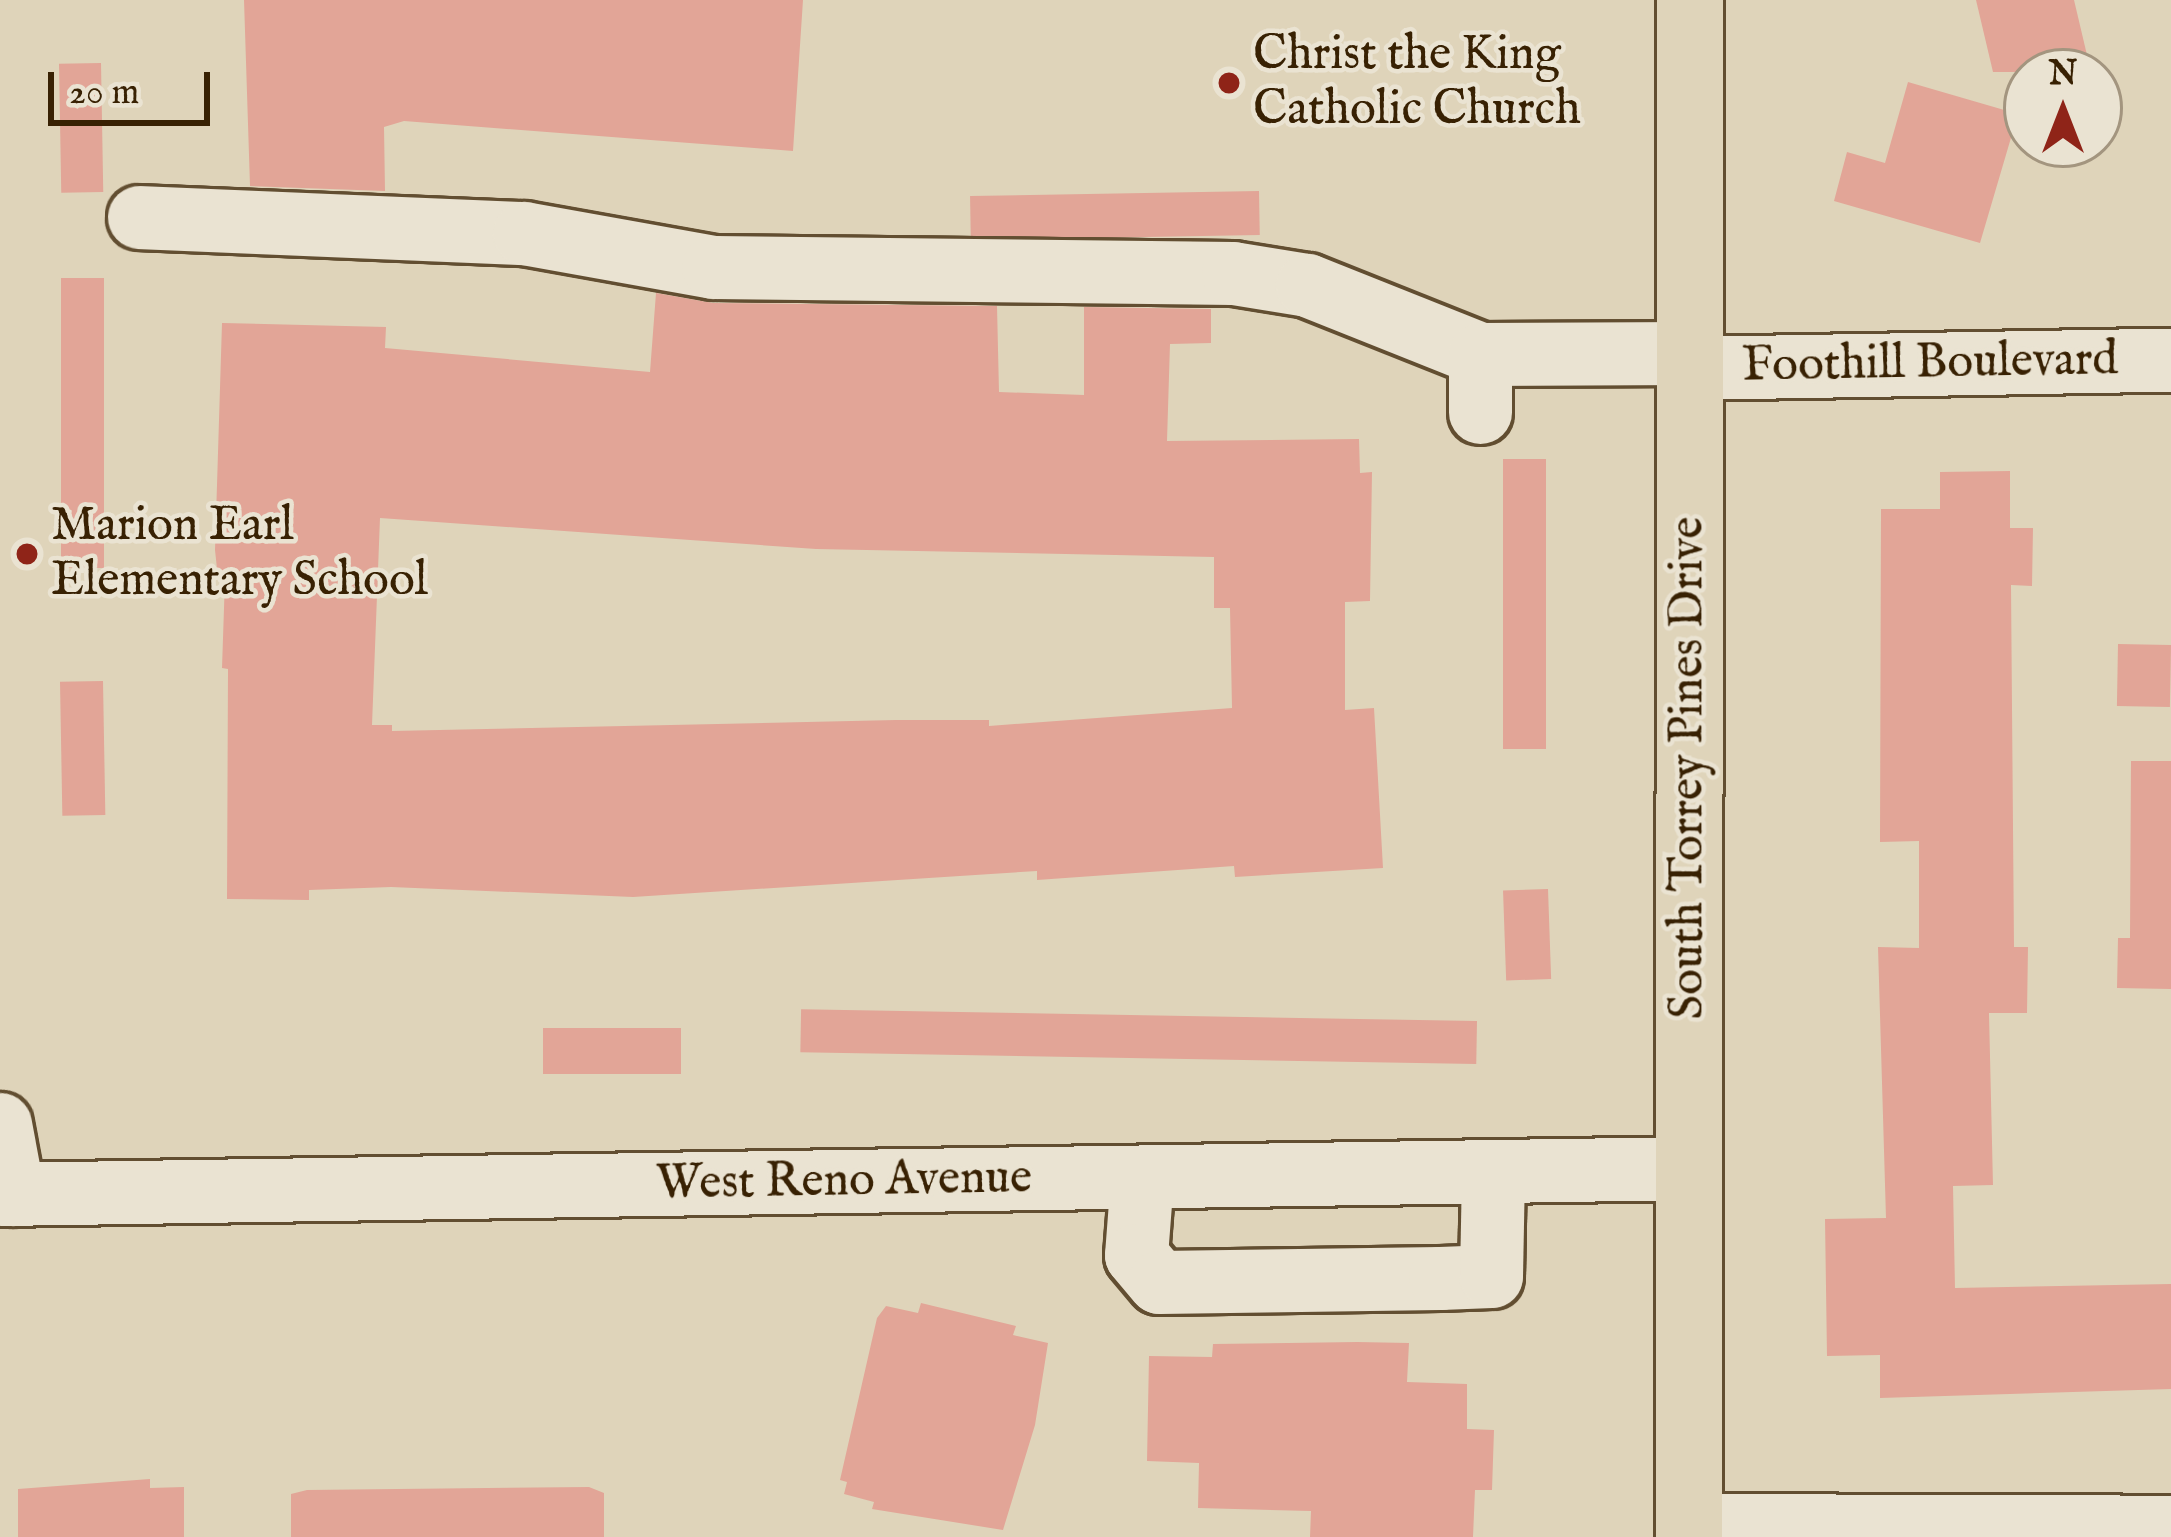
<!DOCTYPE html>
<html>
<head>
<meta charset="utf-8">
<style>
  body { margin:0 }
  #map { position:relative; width:2171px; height:1537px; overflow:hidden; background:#dfd4ba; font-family:"IM FELL English",serif }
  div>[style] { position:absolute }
  .building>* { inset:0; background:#e2a597; transform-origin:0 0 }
  .roads { filter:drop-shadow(3px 0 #624e31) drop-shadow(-3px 0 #624e31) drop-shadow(0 3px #624e31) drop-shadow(0 -3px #624e31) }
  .minor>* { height:63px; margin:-31.5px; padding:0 31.5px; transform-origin:31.5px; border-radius:31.5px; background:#eae3d2 }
  .major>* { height:66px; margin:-33px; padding:0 33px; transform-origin:33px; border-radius:33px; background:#dfd4ba }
  .dots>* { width:33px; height:33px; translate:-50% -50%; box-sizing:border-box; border:6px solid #eae3d2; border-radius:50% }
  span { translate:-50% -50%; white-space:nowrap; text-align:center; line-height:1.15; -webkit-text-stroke:9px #eae3d2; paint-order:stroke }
  .poi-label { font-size:48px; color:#382103 }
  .left { translate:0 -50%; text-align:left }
  .street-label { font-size:48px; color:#382103 }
  .north { position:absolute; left:2003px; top:48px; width:120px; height:120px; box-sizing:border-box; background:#eae3d2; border:3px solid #a3957f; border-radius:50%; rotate:0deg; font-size:33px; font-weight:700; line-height:48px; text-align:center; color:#382103 }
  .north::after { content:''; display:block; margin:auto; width:42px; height:54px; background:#8f2418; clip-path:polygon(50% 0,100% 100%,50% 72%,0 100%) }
  .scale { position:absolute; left:48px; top:72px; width:162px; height:54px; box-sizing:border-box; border:6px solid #382103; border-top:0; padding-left:15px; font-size:36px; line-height:42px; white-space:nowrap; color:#382103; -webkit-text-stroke:9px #eae3d2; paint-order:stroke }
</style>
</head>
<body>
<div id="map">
  <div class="building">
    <div style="clip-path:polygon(244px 0,803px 0,793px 151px,404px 121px,384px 127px,385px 191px,250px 186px)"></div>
    <div style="clip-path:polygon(1976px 0,2074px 0,2091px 72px,1993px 72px)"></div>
    <div style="left:101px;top:63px;width:129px;height:42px;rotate:89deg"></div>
    <div style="clip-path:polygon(1908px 82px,2018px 114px,1980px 243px,1834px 201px,1847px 152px,1885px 163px)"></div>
    <div style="left:1259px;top:191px;width:44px;height:289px;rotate:89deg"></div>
    <div style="left:61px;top:278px;width:43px;height:290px"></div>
    <div style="clip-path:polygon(evenodd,656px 293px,713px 303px,997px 306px,999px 392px,1084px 395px,1084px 307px,1211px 309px,1211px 343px,1170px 344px,1167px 441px,1359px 439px,1360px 473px,1372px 472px,1370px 601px,1345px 602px,1345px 710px,1374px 708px,1383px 868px,1235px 877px,1234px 866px,1037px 880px,1037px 871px,633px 897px,391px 887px,309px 890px,309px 900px,227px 899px,228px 669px,222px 668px,225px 578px,218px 578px,215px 550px,222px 323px,386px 327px,385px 348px,650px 372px,656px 293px,380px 518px,816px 549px,1214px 557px,1214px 608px,1230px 608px,1232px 708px,989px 726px,989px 720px,896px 720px,392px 731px,392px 725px,372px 725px,380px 518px)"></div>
    <div style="left:1546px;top:459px;width:290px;height:43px;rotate:90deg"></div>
    <div style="clip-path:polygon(2010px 471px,2010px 528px,2033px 528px,2032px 586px,2011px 585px,2014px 947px,2028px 947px,2027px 1013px,1989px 1013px,1993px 1185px,1953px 1186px,1955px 1288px,2171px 1284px,2171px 1389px,1880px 1398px,1880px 1355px,1827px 1356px,1825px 1219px,1886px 1218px,1878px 947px,1919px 948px,1919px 841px,1880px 842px,1881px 509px,1940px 509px,1940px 472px)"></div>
    <div style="left:2118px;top:644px;width:53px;height:62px;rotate:1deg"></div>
    <div style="left:103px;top:681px;width:134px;height:43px;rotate:89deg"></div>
    <div style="clip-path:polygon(2131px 761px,2171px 761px,2171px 989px,2117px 988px,2118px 938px,2130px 938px)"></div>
    <div style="left:1548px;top:889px;width:90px;height:45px;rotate:88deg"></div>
    <div style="left:1477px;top:1021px;width:43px;height:676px;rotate:91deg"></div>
    <div style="left:681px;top:1028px;width:46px;height:138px;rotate:90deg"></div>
    <div style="clip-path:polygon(921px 1303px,1016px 1326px,1013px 1335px,1048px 1343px,1035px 1425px,1003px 1530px,872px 1509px,874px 1502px,844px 1494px,847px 1482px,840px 1480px,877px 1318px,886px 1306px,918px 1313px)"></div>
    <div style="clip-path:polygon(1357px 1342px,1409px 1343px,1407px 1382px,1467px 1384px,1467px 1429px,1494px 1430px,1492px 1490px,1475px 1490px,1473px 1537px,1310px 1537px,1311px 1511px,1198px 1508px,1199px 1463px,1147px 1461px,1149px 1356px,1212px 1357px,1213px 1344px)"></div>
    <div style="clip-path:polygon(150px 1479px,150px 1488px,184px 1487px,184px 1537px,18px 1537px,18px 1489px)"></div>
    <div style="clip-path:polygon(589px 1487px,604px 1493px,604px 1537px,291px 1537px,291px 1494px,307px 1490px)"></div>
  </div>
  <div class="roads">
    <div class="minor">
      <div style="left:139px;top:217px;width:385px;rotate:2.4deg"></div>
      <div style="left:524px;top:233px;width:192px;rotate:10.2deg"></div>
      <div style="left:713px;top:267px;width:520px;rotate:0.66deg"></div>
      <div style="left:1233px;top:273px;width:75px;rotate:9.2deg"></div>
      <div style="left:1307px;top:285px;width:186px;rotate:21.7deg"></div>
      <div style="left:1480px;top:354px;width:210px;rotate:-0.3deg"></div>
      <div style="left:1480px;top:354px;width:58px;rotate:90deg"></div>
      <div style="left:1690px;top:368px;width:481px;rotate:-1deg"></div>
      <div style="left:0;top:1124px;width:71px;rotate:79.5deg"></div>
      <div style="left:1142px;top:1177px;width:78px;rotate:94.4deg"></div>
      <div style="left:1136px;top:1255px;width:35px;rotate:50deg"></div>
      <div style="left:1159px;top:1282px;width:281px;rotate:-0.8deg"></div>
      <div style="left:1440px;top:1278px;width:51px;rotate:-2.2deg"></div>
      <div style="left:1491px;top:1276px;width:104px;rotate:-88.9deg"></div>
      <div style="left:0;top:1194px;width:1689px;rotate:-0.88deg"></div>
      <div style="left:1689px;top:1525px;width:482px;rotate:0.2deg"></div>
    </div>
    <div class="major">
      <div style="left:1689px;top:1537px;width:1537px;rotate:-89.96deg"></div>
    </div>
  </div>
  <div class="dots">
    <div style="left:1229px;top:83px;background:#8f2418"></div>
    <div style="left:27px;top:554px;background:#8f2418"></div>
  </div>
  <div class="poi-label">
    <span class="left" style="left:1253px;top:83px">Christ the King<br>Catholic Church</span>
    <span class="left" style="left:51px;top:554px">Marion Earl<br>Elementary School</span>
  </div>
  <div class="street-label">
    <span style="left:1930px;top:364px;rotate:-1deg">Foothill Boulevard</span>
    <span style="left:1689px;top:768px;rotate:-90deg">South Torrey Pines Drive</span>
    <span style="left:844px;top:1182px;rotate:-1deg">West Reno Avenue</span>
  </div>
  <div class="north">N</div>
  <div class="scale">20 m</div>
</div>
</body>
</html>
